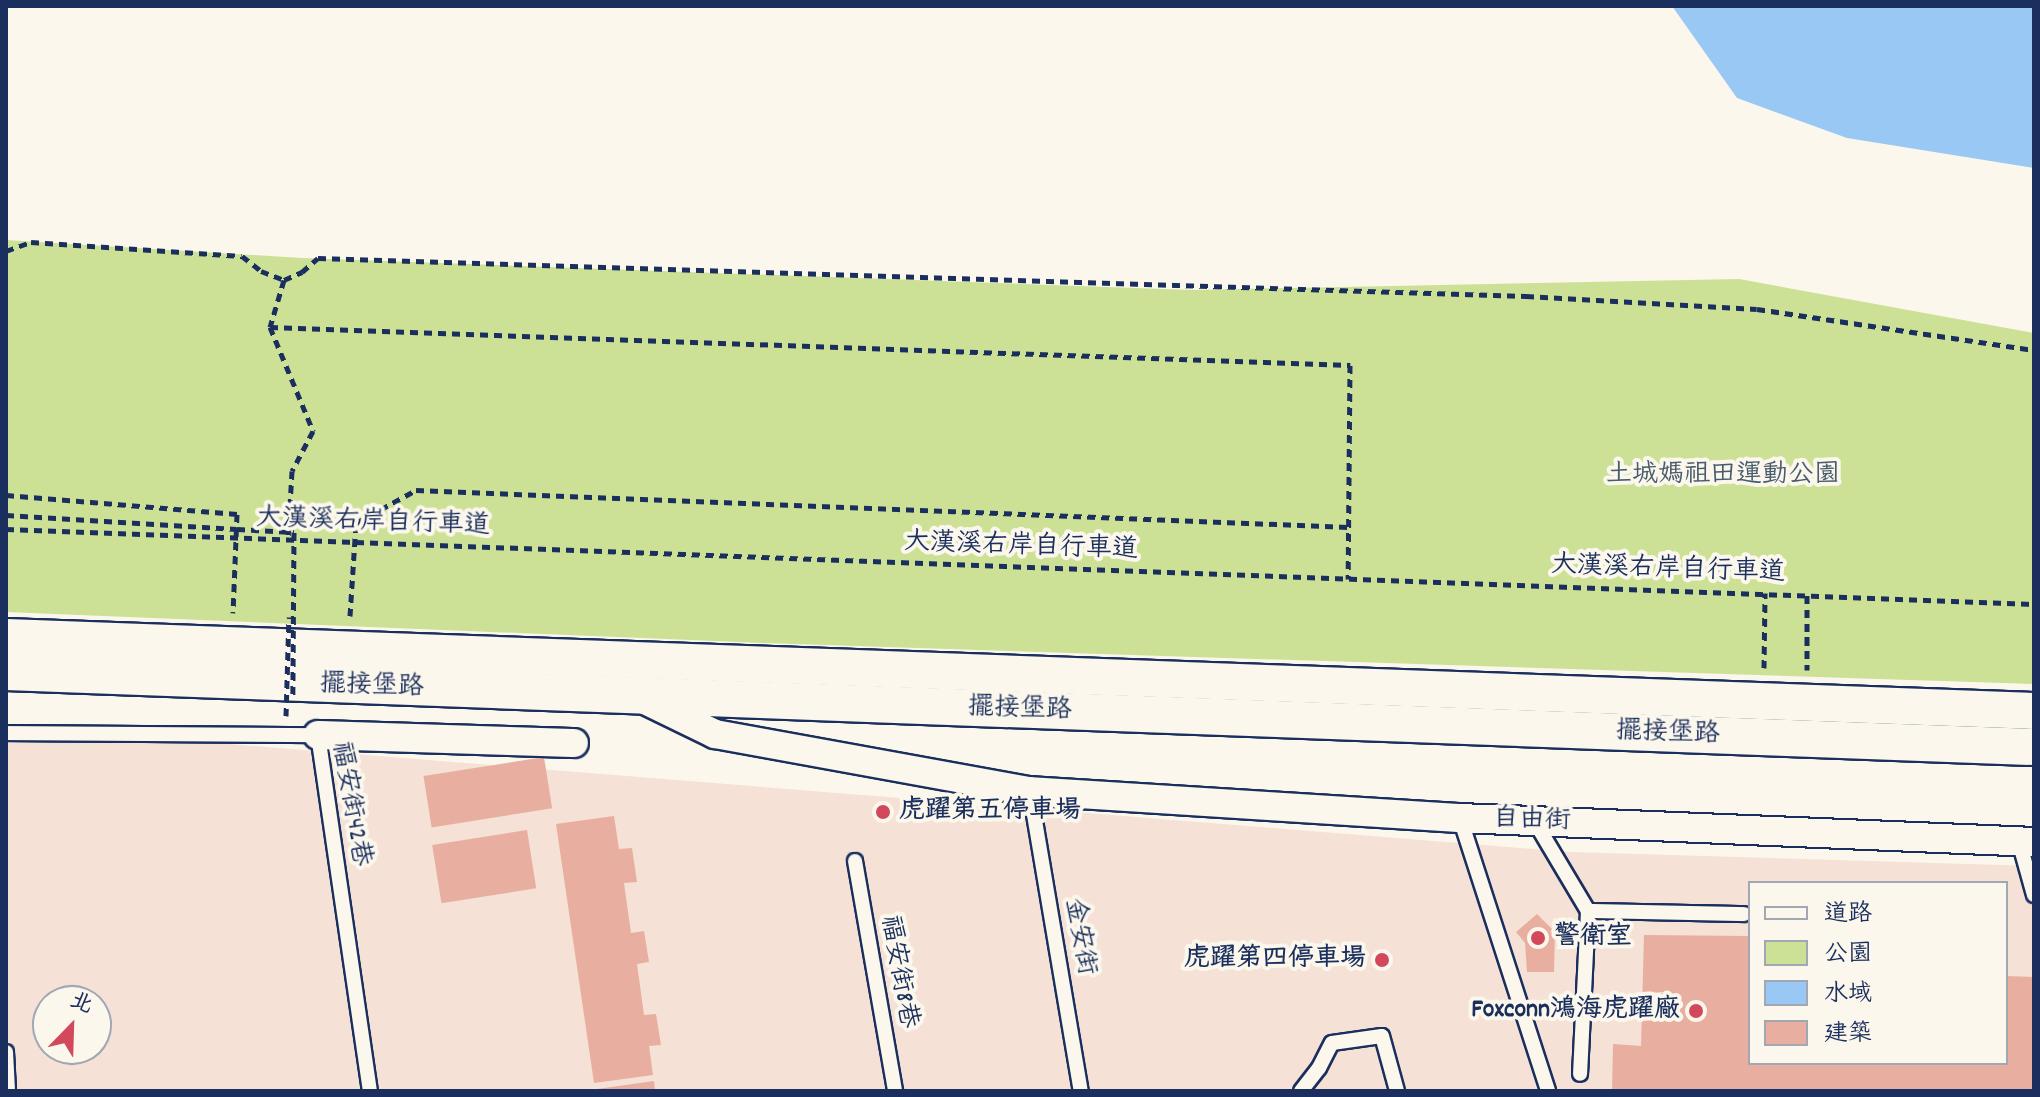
<!DOCTYPE html>
<html>
<head>
<meta charset="utf-8">
<style>
  body { margin:0 }
  #map { position:relative; width:2040px; height:1097px; overflow:hidden; background:#fbf7ec; font-family:Dekko,"LXGW WenKai TC",sans-serif }
  div>[style] { position:absolute }
  .built>* { inset:0; background:#f5e1d5 }
  .green>* { inset:0; background:#cce196 }
  .water>* { inset:0; background:#9ac8f5 }
  .building>* { inset:0; background:#e8afa0; transform-origin:0 0 }
  .path>* { height:5px; margin-top:-2.5px; transform-origin:0; background:repeating-linear-gradient(90deg,#1b2f5e 0 8px,transparent 0 14px) }
  .roads { filter:drop-shadow(2px 0 #1b2f5e) drop-shadow(-2px 0 #1b2f5e) drop-shadow(0 2px #1b2f5e) drop-shadow(0 -2px #1b2f5e) }
  .service>* { height:14px; margin:-7px; padding:0 7px; transform-origin:7px; border-radius:7px; background:#fbf7ec }
  .minor>* { height:28px; margin:-14px; padding:0 14px; transform-origin:14px; border-radius:14px; background:#fbf7ec }
  .tertiary>* { height:36px; margin:-18px; padding:0 18px; transform-origin:18px; border-radius:18px; background:#fbf7ec }
  .path-bridge>* { height:5px; margin-top:-2.5px; transform-origin:0; background:repeating-linear-gradient(90deg,#1b2f5e 0 8px,transparent 0 14px) }
  .dots>* { width:22px; height:22px; translate:-50% -50%; box-sizing:border-box; border:4px solid #fbf7ec; border-radius:50% }
  span { translate:-50% -50%; white-space:nowrap; text-align:center; line-height:1.15; -webkit-text-stroke:8px #fbf7ec; paint-order:stroke }
  .park-label { font-size:26px; color:#475c6c }
  .street-label { font-size:26px; color:#1b2f5e }
  .poi-label { font-size:26px; color:#1b2f5e; font-weight:700 }
  .left { translate:0 -50%; text-align:left }
  .right { translate:-100% -50%; text-align:right }
  .frame { position:absolute; inset:0; border:8px solid #1b2f5e; pointer-events:none }
  .legend { position:absolute; left:1748px; top:881px; width:260px; height:184px; box-sizing:border-box; background:#fbf7ec; border:2px solid #a1a7b3; margin:0; padding:10px 14px; list-style:none; font-size:24px; color:#1b2f5e }
  .legend li { display:flex; align-items:center; gap:16px; height:40px }
  .legend b { width:40px; border:2px solid #a1a7b3 }
  .north { position:absolute; left:32px; top:985px; width:80px; height:80px; box-sizing:border-box; background:#fbf7ec; border:2px solid #a1a7b3; border-radius:50%; rotate:23deg; font-size:22px; font-weight:700; line-height:32px; text-align:center; color:#1b2f5e }
  .north::after { content:''; display:block; margin:auto; width:28px; height:36px; background:#d1495b; clip-path:polygon(50% 0,100% 100%,50% 72%,0 100%) }
</style>
</head>
<body>
<div id="map">
  <div class="built">
    <div style="clip-path:polygon(evenodd,6px 726px,1570px 852px,2034px 866px,2034px 1091px,6px 1091px,6px 726px,1750px 883px,2006px 883px,2006px 1063px,1750px 1063px,1750px 883px,6px 726px,48px 1001px,96px 1001px,96px 1049px,48px 1049px,48px 1001px)"></div>
  </div>
  <div class="green">
    <div style="clip-path:polygon(6px 240px,302px 258px,1191px 290px,1739px 279px,2034px 333px,2034px 684px,763px 643px,6px 612px)"></div>
  </div>
  <div class="water">
    <div style="clip-path:polygon(1672px 6px,2034px 6px,2034px 168px,1847px 138px,1737px 98px)"></div>
  </div>
  <div class="building">
    <div style="left:544px;top:757px;width:52px;height:122px;rotate:81deg"></div>
    <div style="clip-path:polygon(614px 816px,619px 849px,632px 848px,637px 882px,624px 883px,631px 933px,644px 931px,649px 962px,637px 964px,644px 1015px,656px 1014px,661px 1045px,649px 1046px,653px 1075px,594px 1083px,556px 824px)"></div>
    <div style="left:527px;top:830px;width:59px;height:96px;rotate:81deg"></div>
    <div style="clip-path:polygon(1537px 914px,1555px 932px,1554px 972px,1527px 972px,1525px 943px,1516px 932px)"></div>
    <div style="clip-path:polygon(1644px 935px,1750px 936px,1750px 1063px,2006px 1063px,2006px 976px,2034px 977px,2034px 1091px,1612px 1091px,1613px 1044px,1641px 1046px)"></div>
    <div style="clip-path:polygon(654px 1081px,655px 1091px,597px 1091px,597px 1089px)"></div>
  </div>
  <div class="path">
    <div style="left:6px;top:251px;width:27px;rotate:-20deg"></div>
    <div style="left:31px;top:242px;width:211px;rotate:3.8deg"></div>
    <div style="left:242px;top:256px;width:24px;rotate:38deg"></div>
    <div style="left:261px;top:271px;width:25px;rotate:21deg"></div>
    <div style="left:284px;top:280px;width:20px;rotate:-24deg"></div>
    <div style="left:302px;top:272px;width:21px;rotate:-41deg"></div>
    <div style="left:318px;top:258px;width:1209px;rotate:1.8deg"></div>
    <div style="left:1526px;top:296px;width:231px;rotate:3.2deg"></div>
    <div style="left:1757px;top:309px;width:280px;rotate:8.4deg"></div>
    <div style="left:284px;top:280px;width:49px;rotate:106.6deg"></div>
    <div style="left:270px;top:327px;width:113px;rotate:67.5deg"></div>
    <div style="left:313px;top:431px;width:45px;rotate:117.7deg"></div>
    <div style="left:292px;top:471px;width:69px;rotate:93.3deg"></div>
    <div style="left:270px;top:327px;width:1081px;rotate:2.02deg"></div>
    <div style="left:1350px;top:365px;width:214px;rotate:90.5deg"></div>
    <div style="left:6px;top:495px;width:232px;rotate:4.7deg"></div>
    <div style="left:237px;top:514px;width:99px;rotate:92.3deg"></div>
    <div style="left:6px;top:515px;width:231px;rotate:3.5deg"></div>
    <div style="left:6px;top:529px;width:2029px;rotate:2.12deg"></div>
    <div style="left:1807px;top:595px;width:75px;rotate:90deg"></div>
    <div style="left:350px;top:616px;width:93px;rotate:-86.3deg"></div>
    <div style="left:356px;top:523px;width:68px;rotate:-28.8deg"></div>
    <div style="left:416px;top:490px;width:933px;rotate:2.27deg"></div>
    <div style="left:1764px;top:668px;width:75px;rotate:-89.2deg"></div>
  </div>
  <div class="roads">
    <div class="service">
      <div style="left:6px;top:733px;width:312px;rotate:0.4deg"></div>
      <div style="left:318px;top:735px;width:360px;rotate:81.7deg"></div>
      <div style="left:1030px;top:791px;width:304px;rotate:80.4deg"></div>
      <div style="left:1460px;top:818px;width:287px;rotate:72.1deg"></div>
      <div style="left:1535px;top:822px;width:104px;rotate:59.2deg"></div>
      <div style="left:1588px;top:911px;width:163px;rotate:92.8deg"></div>
      <div style="left:2019px;top:841px;width:56px;rotate:74.5deg"></div>
      <div style="left:855px;top:861px;width:233px;rotate:80.1deg"></div>
      <div style="left:1588px;top:911px;width:156px;rotate:1.1deg"></div>
      <div style="left:6px;top:1052px;width:39px;rotate:87deg"></div>
      <div style="left:1301px;top:1091px;width:29px;rotate:-52deg"></div>
      <div style="left:1319px;top:1068px;width:28px;rotate:-63deg"></div>
      <div style="left:1332px;top:1043px;width:50px;rotate:-8deg"></div>
      <div style="left:1382px;top:1036px;width:57px;rotate:74.7deg"></div>
    </div>
    <div class="minor">
      <div style="left:643px;top:699px;width:80px;rotate:25.9deg"></div>
      <div style="left:715px;top:734px;width:320px;rotate:10.3deg"></div>
      <div style="left:1030px;top:791px;width:431px;rotate:3.6deg"></div>
      <div style="left:1460px;top:818px;width:575px;rotate:2.39deg"></div>
      <div style="left:318px;top:735px;width:256px;rotate:1.8deg"></div>
    </div>
    <div class="tertiary">
      <div style="left:6px;top:637px;width:2029px;rotate:2.09deg"></div>
      <div style="left:6px;top:672px;width:2029px;rotate:2.12deg"></div>
    </div>
  </div>
  <div class="path-bridge">
    <div style="left:237px;top:529px;width:57px;rotate:3deg"></div>
    <div style="left:294px;top:532px;width:163px;rotate:90.4deg"></div>
    <div style="left:286px;top:716px;width:99px;rotate:-88.3deg"></div>
  </div>
  <div class="dots">
    <div style="left:883px;top:812px;background:#d1495b"></div>
    <div style="left:1538px;top:938px;background:#d1495b"></div>
    <div style="left:1382px;top:960px;background:#d1495b"></div>
    <div style="left:1696px;top:1011px;background:#d1495b"></div>
  </div>
  <div class="park-label">
    <span style="left:1723px;top:476px">土城媽祖田運動公園</span>
  </div>
  <div class="street-label">
    <span style="left:373px;top:523px;rotate:2deg">大漢溪右岸自行車道</span>
    <span style="left:1021px;top:547px;rotate:2deg">大漢溪右岸自行車道</span>
    <span style="left:1668px;top:570px;rotate:2deg">大漢溪右岸自行車道</span>
    <span style="left:372px;top:687px;rotate:2deg">擺接堡路</span>
    <span style="left:1020px;top:710px;rotate:2deg">擺接堡路</span>
    <span style="left:1668px;top:734px;rotate:2deg">擺接堡路</span>
    <span style="left:350px;top:804px;rotate:80deg">福安街42巷</span>
    <span style="left:1532px;top:821px;rotate:2deg">自由街</span>
    <span style="left:1079px;top:937px;rotate:80deg">金安街</span>
    <span style="left:898px;top:972px;rotate:80deg">福安街8巷</span>
  </div>
  <div class="poi-label">
    <span class="left" style="left:899px;top:812px">虎躍第五停車場</span>
    <span class="left" style="left:1554px;top:938px">警衛室</span>
    <span class="right" style="left:1366px;top:960px">虎躍第四停車場</span>
    <span class="right" style="left:1680px;top:1011px">Foxconn鴻海虎躍廠</span>
  </div>
  <div class="frame"></div>
  <ul class="legend">
  <li><b style="height:10px;background:#fbf7ec"></b>道路</li>
  <li><b style="height:22px;background:#cce196"></b>公園</li>
  <li><b style="height:22px;background:#9ac8f5"></b>水域</li>
  <li><b style="height:22px;background:#e8afa0"></b>建築</li>
  </ul>
  <div class="north">北</div>
</div>
</body>
</html>
